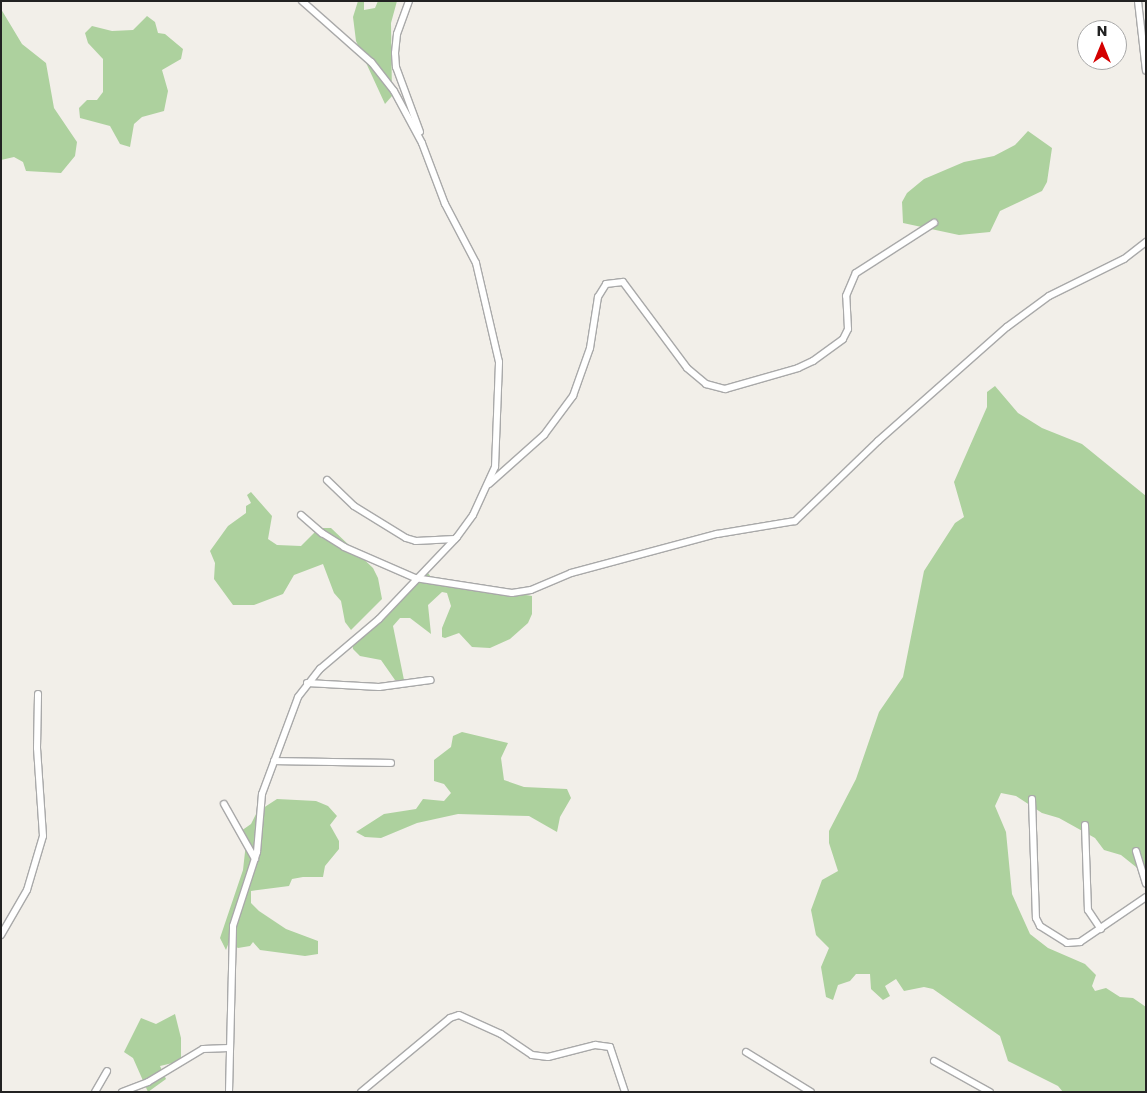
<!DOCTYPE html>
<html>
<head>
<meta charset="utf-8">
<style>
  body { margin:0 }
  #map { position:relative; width:1147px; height:1093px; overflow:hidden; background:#f2efe9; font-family:Poppins,sans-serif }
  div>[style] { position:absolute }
  .forest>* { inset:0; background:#add19e }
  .roads { filter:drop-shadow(1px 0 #a9a9a9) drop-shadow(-1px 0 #a9a9a9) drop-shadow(0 1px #a9a9a9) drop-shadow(0 -1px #a9a9a9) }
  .minor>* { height:6px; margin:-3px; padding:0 3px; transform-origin:3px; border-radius:3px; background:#fff }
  span { translate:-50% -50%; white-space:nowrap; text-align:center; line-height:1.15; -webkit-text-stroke:4px #fff; paint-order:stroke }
  .frame { position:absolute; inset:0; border:2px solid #222; pointer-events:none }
  .north { position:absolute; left:1077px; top:20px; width:50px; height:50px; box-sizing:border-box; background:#fff; border:1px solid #a7a7a7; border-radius:50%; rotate:0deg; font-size:14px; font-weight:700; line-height:20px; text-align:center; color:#222 }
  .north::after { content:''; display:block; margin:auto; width:18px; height:22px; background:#d40000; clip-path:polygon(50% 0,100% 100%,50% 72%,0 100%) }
</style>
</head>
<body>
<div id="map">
  <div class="forest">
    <div style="clip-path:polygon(358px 1px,364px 1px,364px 10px,375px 8px,378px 1px,397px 1px,391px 23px,392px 96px,385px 104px,356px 41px,353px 17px)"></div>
    <div style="clip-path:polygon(1px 9px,22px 44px,46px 63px,54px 108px,77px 142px,75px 156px,61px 173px,26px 171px,23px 162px,14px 157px,1px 160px)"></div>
    <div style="clip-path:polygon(147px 16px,155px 22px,158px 33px,165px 34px,183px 49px,181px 59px,162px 70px,168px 91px,164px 111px,142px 117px,134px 124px,130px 147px,120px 144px,110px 126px,80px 118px,79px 108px,87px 100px,97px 100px,103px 92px,103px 59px,88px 43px,85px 33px,92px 26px,112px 31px,133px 30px)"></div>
    <div style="clip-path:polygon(1028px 131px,1052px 148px,1047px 182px,1042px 191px,1000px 211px,990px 232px,959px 235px,903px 223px,902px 202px,907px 193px,924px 179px,964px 162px,994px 156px,1015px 145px)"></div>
    <div style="clip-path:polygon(995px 386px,1018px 413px,1042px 428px,1082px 444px,1146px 496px,1146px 875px,1121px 855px,1104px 850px,1095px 838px,1059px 818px,1042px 813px,1016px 796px,1001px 793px,995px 806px,1006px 832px,1012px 894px,1030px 934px,1048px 948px,1085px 964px,1096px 975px,1092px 986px,1095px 991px,1106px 988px,1120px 997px,1133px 998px,1146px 1007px,1146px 1092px,1063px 1092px,1058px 1086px,1008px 1061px,1000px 1036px,933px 989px,924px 987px,904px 991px,896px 979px,885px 986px,890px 996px,883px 1000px,871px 989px,870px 974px,856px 974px,850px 981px,838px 985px,833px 1000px,826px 997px,821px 967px,829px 948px,816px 935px,811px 910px,822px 880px,838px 871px,829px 843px,829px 831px,856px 779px,879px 712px,903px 677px,924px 571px,955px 523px,964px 517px,954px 482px,987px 407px,987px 392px)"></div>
    <div style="clip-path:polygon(251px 492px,272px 516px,268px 539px,277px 545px,301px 546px,319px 528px,331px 528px,373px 568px,378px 578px,382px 599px,351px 630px,345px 622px,341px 601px,334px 593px,323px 564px,294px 575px,283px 594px,254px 605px,233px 605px,214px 579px,215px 563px,210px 551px,228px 526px,246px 513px,246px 506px,251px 503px,247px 495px)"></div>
    <div style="clip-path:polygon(424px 568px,431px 577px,448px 582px,532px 596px,532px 614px,528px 623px,510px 639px,490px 648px,472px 647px,459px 633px,445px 638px,442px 637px,442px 628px,451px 606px,447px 593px,442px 592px,428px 605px,431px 634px,410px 618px,400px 618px,393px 626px,404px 680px,395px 680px,381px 660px,360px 656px,353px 649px,352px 642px)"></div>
    <div style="clip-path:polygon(462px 732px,508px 743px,501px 758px,504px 780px,524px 787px,567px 789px,571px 798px,560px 817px,557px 832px,529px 816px,458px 814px,417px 823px,381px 838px,365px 837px,356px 832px,384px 814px,416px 809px,423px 799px,444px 801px,451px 793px,444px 784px,434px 781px,434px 760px,451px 747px,453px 736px)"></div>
    <div style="clip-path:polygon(277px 799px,316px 801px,328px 806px,337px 816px,330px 825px,339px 841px,339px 849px,325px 866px,323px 877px,303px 877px,292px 879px,289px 886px,251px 891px,251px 903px,259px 911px,286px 929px,318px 941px,318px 954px,305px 956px,260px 950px,253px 942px,250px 946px,238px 948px,229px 942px,226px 950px,220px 938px,243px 870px,246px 843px,241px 831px,251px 824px,257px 812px)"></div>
    <div style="clip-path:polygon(175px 1014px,181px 1038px,181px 1061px,160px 1066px,166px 1079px,148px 1092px,133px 1058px,124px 1052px,141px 1018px,156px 1024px)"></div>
  </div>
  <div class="roads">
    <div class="minor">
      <div style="left:409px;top:1px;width:35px;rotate:110deg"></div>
      <div style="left:397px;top:34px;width:19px;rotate:96deg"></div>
      <div style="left:395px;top:53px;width:14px;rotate:86deg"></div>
      <div style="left:396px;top:67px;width:69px;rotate:69.7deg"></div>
      <div style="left:1138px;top:1px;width:70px;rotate:83.5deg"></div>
      <div style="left:327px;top:480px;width:37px;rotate:44deg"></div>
      <div style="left:354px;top:506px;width:61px;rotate:31.6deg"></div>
      <div style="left:406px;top:538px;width:10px;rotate:17deg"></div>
      <div style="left:416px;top:541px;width:39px;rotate:-3deg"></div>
      <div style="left:489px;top:484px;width:74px;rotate:-41.7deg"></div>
      <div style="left:544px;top:435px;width:49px;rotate:-53.4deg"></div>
      <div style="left:573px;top:396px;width:51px;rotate:-70.5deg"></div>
      <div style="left:590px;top:348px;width:52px;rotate:-81.1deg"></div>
      <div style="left:598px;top:297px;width:15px;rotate:-58deg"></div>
      <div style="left:606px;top:284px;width:17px;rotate:-7deg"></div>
      <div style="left:623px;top:282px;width:107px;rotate:53.3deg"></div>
      <div style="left:687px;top:368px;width:25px;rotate:40deg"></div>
      <div style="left:706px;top:384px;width:20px;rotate:15deg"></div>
      <div style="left:725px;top:389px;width:76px;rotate:-16deg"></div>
      <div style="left:798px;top:368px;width:17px;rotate:-25deg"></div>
      <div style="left:813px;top:361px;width:37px;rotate:-36deg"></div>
      <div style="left:843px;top:339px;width:11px;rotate:-63deg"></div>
      <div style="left:848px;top:329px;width:33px;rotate:-93deg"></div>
      <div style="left:846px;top:296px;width:25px;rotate:-67deg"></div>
      <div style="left:856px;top:273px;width:93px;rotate:-32.7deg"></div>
      <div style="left:301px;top:515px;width:28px;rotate:41deg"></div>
      <div style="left:322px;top:533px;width:26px;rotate:32deg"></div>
      <div style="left:344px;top:547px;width:77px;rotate:23.6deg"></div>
      <div style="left:415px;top:578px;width:98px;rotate:8.8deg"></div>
      <div style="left:512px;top:593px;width:19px;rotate:-9deg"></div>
      <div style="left:531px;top:590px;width:43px;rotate:-23deg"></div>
      <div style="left:571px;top:573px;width:151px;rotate:-15deg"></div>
      <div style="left:717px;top:534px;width:79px;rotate:-9.5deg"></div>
      <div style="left:795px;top:521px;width:115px;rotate:-43.9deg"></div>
      <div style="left:878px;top:441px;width:172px;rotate:-41.5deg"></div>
      <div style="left:1007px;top:327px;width:52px;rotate:-36.4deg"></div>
      <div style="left:1049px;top:296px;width:84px;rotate:-26.3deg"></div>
      <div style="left:1124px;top:259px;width:28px;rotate:-38deg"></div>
      <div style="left:307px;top:683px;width:72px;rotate:3.2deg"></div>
      <div style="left:379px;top:687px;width:52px;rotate:-7.7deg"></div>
      <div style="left:274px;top:761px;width:117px;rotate:1deg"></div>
      <div style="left:1032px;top:799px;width:119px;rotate:88.1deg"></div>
      <div style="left:1036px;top:918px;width:9px;rotate:63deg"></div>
      <div style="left:1040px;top:926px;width:32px;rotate:32deg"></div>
      <div style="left:1067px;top:943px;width:13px;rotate:-4deg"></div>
      <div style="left:1080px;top:942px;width:80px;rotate:-34.3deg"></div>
      <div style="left:224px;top:804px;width:63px;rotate:60.6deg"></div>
      <div style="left:1085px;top:825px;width:85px;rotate:88deg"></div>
      <div style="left:1088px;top:910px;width:23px;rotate:56deg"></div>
      <div style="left:1136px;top:851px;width:34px;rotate:73deg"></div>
      <div style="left:1px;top:935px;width:52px;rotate:-60deg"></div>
      <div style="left:27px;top:890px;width:56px;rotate:-73.5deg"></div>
      <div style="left:43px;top:836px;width:88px;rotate:-93.9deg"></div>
      <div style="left:37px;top:748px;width:54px;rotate:-88.9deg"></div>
      <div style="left:746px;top:1052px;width:76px;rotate:31.6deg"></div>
      <div style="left:934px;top:1061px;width:64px;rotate:29deg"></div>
      <div style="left:95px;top:1092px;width:24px;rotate:-60deg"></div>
      <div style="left:122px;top:1092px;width:28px;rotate:-21deg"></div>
      <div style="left:148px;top:1082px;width:64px;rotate:-31deg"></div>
      <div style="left:203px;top:1049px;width:26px;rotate:-2deg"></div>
      <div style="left:229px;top:1092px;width:166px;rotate:-88.6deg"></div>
      <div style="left:233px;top:926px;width:78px;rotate:-72deg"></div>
      <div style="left:257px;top:852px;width:58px;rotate:-85.1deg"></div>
      <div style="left:262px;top:794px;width:103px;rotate:-69.6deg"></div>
      <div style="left:298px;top:697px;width:36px;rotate:-52deg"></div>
      <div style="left:320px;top:669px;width:77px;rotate:-40.3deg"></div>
      <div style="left:379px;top:619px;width:113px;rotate:-46.4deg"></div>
      <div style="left:457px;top:537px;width:27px;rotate:-54deg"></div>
      <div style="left:473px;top:515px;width:53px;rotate:-65.4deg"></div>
      <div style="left:495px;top:467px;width:105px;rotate:-87.8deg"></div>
      <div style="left:499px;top:362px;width:102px;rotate:-103.1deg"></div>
      <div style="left:476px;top:263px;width:67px;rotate:-117.7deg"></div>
      <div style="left:445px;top:204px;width:65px;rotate:-110.7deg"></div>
      <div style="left:422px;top:143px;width:59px;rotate:-118.3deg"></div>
      <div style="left:394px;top:91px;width:37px;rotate:-128deg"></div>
      <div style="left:371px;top:62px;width:92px;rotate:-138.5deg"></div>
      <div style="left:361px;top:1092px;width:116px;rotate:-39.7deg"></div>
      <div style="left:450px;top:1018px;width:9px;rotate:-18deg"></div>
      <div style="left:459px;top:1015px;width:46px;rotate:24.3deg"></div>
      <div style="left:501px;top:1034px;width:37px;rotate:34deg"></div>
      <div style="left:532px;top:1055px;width:16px;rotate:7deg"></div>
      <div style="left:548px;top:1057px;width:49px;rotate:-14.3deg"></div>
      <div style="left:595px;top:1045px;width:15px;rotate:8deg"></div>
      <div style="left:610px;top:1047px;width:47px;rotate:71.6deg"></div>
    </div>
  </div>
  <div class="frame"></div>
  <div class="north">N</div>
</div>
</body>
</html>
